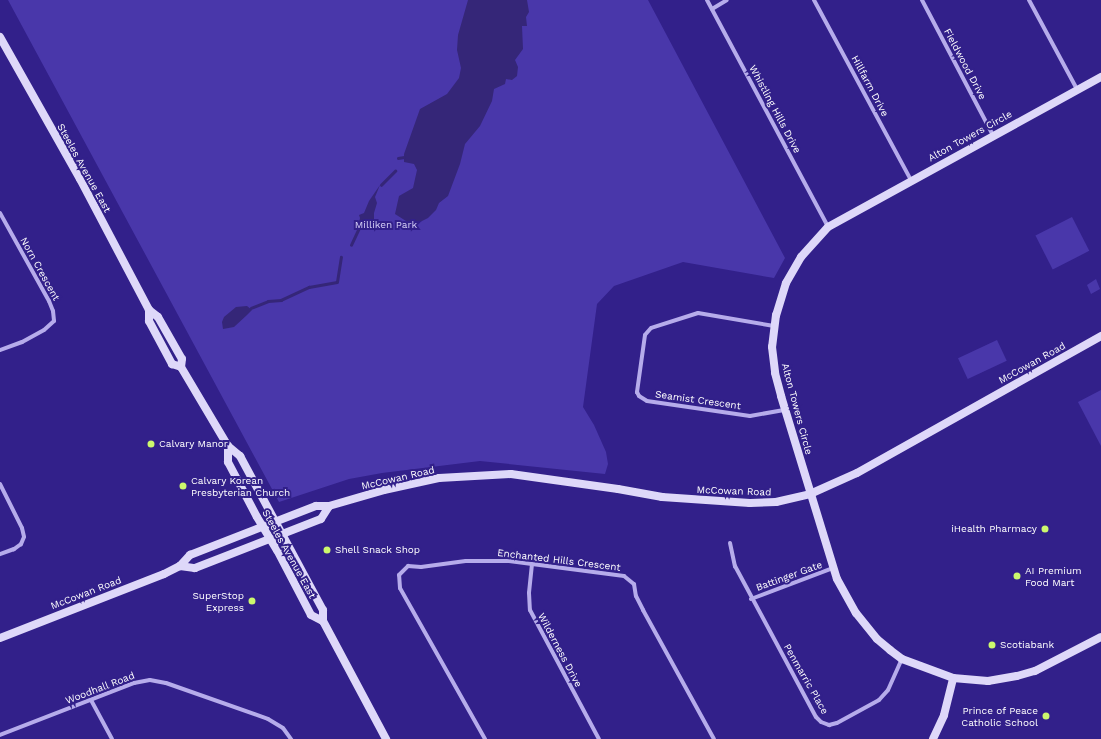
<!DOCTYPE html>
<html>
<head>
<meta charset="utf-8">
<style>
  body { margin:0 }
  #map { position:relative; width:1101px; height:739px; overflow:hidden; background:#32208a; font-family:"Work Sans",sans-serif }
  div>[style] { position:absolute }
  .green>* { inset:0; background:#4937aa; transform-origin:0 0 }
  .water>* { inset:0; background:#352678 }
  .stream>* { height:2.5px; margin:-1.25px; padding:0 1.25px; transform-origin:1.25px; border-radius:1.25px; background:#352678 }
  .street>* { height:4px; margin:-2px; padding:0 2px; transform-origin:2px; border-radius:2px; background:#b6aceb }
  .secondary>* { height:8px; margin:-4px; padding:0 4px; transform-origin:4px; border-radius:4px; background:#ded8f9 }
  .dots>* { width:11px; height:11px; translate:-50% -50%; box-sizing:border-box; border:2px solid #32208a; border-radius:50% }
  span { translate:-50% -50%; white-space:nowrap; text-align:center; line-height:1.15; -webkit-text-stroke:4px #32208a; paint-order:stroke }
  .street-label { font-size:10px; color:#fff }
  .park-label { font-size:10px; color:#d7d1f8 }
  .poi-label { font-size:10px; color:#fff }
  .left { translate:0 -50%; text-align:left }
  .right { translate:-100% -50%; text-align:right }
</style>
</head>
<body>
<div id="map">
  <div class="green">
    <div style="clip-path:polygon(8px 0,648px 0,785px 258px,774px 278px,683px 262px,614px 286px,597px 304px,583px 407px,594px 425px,606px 452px,608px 464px,605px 474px,480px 461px,382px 473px,349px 479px,279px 502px)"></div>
    <div style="left:1072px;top:217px;width:38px;height:41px;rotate:63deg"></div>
    <div style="clip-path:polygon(1096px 279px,1100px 289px,1091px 294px,1087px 285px)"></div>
    <div style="left:997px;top:340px;width:23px;height:43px;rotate:65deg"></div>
    <div style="clip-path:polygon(1101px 390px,1101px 446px,1078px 402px)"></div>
  </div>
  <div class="water">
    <div style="clip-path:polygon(468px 0,527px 0,529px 12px,526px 17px,527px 26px,522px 26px,523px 49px,515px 60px,518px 67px,517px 76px,512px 80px,506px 79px,505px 84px,494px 89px,492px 101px,480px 126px,465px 144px,460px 164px,448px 196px,439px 203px,436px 210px,428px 218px,420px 222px,406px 221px,395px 214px,399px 196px,413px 188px,417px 170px,414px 164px,404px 162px,404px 154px,420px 109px,447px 94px,459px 78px,461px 68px,457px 50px,458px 35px)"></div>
    <div style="clip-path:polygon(380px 185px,375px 197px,377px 203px,374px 213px,374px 223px,363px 230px,356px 230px,356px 225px,359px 223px,360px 218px,359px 215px,364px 213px,369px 201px)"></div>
    <div style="clip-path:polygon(247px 306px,252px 310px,247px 315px,234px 327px,223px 329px,222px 322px,224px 317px,236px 307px)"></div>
  </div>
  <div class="stream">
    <div style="left:398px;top:158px;width:6px;rotate:-9deg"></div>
    <div style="left:381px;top:185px;width:20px;rotate:-45deg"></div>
    <div style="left:351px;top:245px;width:17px;rotate:-65deg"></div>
    <div style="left:251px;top:308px;width:18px;rotate:-22deg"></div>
    <div style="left:268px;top:301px;width:13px;rotate:-4deg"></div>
    <div style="left:281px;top:300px;width:31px;rotate:-25deg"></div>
    <div style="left:309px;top:287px;width:28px;rotate:-10deg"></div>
    <div style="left:337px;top:282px;width:25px;rotate:-81deg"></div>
  </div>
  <div class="street">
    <div style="left:707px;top:0;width:257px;rotate:61.9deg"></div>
    <div style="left:814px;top:0;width:204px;rotate:61.7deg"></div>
    <div style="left:922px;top:0;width:153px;rotate:62.3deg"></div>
    <div style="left:1029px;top:0;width:101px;rotate:61.7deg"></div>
    <div style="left:712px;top:9px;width:17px;rotate:-31deg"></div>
    <div style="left:0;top:213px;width:101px;rotate:60.9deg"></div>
    <div style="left:49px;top:301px;width:11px;rotate:68deg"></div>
    <div style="left:53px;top:311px;width:10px;rotate:84deg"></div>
    <div style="left:54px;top:321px;width:13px;rotate:138deg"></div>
    <div style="left:44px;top:330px;width:25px;rotate:151deg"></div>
    <div style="left:22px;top:342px;width:23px;rotate:160deg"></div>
    <div style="left:774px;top:326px;width:77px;rotate:-170.3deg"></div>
    <div style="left:698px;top:313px;width:49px;rotate:162.3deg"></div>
    <div style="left:651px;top:328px;width:9px;rotate:131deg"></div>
    <div style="left:645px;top:335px;width:58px;rotate:98deg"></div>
    <div style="left:637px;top:392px;width:4px;rotate:63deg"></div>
    <div style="left:639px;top:396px;width:9px;rotate:32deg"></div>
    <div style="left:647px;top:401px;width:104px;rotate:8.3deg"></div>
    <div style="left:750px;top:416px;width:36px;rotate:-10deg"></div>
    <div style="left:0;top:484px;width:49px;rotate:63.4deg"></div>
    <div style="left:22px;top:528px;width:9px;rotate:77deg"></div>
    <div style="left:24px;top:537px;width:8px;rotate:113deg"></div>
    <div style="left:21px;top:544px;width:9px;rotate:144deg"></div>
    <div style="left:14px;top:549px;width:15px;rotate:160deg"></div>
    <div style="left:730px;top:543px;width:24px;rotate:78deg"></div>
    <div style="left:735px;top:566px;width:171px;rotate:61.8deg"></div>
    <div style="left:816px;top:717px;width:7px;rotate:45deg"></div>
    <div style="left:821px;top:722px;width:9px;rotate:21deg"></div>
    <div style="left:829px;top:725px;width:8px;rotate:-14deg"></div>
    <div style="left:837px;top:723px;width:48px;rotate:-28.7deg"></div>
    <div style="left:879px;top:700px;width:13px;rotate:-48deg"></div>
    <div style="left:888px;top:690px;width:34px;rotate:-66deg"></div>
    <div style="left:532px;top:564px;width:29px;rotate:96deg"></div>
    <div style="left:529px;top:593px;width:17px;rotate:87deg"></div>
    <div style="left:530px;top:610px;width:146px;rotate:61.9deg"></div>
    <div style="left:751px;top:599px;width:88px;rotate:-20.7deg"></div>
    <div style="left:91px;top:700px;width:44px;rotate:61.7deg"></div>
    <div style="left:0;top:735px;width:144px;rotate:-21.2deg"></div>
    <div style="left:134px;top:683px;width:16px;rotate:-11deg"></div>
    <div style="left:150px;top:680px;width:16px;rotate:11deg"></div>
    <div style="left:166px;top:683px;width:108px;rotate:19.4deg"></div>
    <div style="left:268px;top:719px;width:17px;rotate:31deg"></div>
    <div style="left:283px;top:728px;width:14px;rotate:54deg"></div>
    <div style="left:485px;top:739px;width:173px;rotate:-119.4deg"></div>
    <div style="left:400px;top:588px;width:13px;rotate:-94deg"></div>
    <div style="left:399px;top:575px;width:13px;rotate:-45deg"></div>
    <div style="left:408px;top:566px;width:13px;rotate:4deg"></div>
    <div style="left:421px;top:567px;width:45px;rotate:-7.6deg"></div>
    <div style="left:466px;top:561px;width:43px"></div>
    <div style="left:509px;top:561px;width:116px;rotate:7.4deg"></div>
    <div style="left:624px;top:576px;width:13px;rotate:39deg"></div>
    <div style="left:634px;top:584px;width:12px;rotate:81deg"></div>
    <div style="left:636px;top:596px;width:16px;rotate:63deg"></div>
    <div style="left:643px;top:610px;width:147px;rotate:61.2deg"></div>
  </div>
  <div class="secondary">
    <div style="left:0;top:37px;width:163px;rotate:60.6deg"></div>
    <div style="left:80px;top:179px;width:148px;rotate:62.2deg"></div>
    <div style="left:149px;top:310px;width:11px;rotate:38deg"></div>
    <div style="left:158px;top:317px;width:48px;rotate:60.3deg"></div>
    <div style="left:182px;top:359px;width:8px;rotate:97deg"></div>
    <div style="left:181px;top:367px;width:92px;rotate:59.3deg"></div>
    <div style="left:228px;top:446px;width:16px;rotate:40deg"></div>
    <div style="left:240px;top:456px;width:175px;rotate:61.7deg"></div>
    <div style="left:323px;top:610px;width:11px;rotate:90deg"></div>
    <div style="left:323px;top:621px;width:134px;rotate:61.9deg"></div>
    <div style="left:1101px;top:77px;width:311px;rotate:151.2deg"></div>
    <div style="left:828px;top:227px;width:40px;rotate:132deg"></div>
    <div style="left:801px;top:257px;width:30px;rotate:120deg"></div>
    <div style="left:786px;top:283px;width:34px;rotate:107deg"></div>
    <div style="left:776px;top:315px;width:32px;rotate:97deg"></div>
    <div style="left:772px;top:347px;width:26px;rotate:83deg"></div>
    <div style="left:775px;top:373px;width:24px;rotate:75deg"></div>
    <div style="left:781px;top:396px;width:191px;rotate:73deg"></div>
    <div style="left:837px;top:579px;width:39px;rotate:61deg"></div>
    <div style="left:856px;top:613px;width:33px;rotate:51deg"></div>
    <div style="left:877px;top:639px;width:17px;rotate:40deg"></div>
    <div style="left:890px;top:650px;width:15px;rotate:37deg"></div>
    <div style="left:902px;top:659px;width:54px;rotate:20.4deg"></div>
    <div style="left:953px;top:678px;width:35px;rotate:5deg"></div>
    <div style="left:988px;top:681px;width:29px;rotate:-10deg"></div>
    <div style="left:1017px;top:676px;width:19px;rotate:-16deg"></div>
    <div style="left:1035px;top:671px;width:74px;rotate:-27.3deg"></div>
    <div style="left:149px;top:310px;width:11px;rotate:90deg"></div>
    <div style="left:149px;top:321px;width:49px;rotate:61.9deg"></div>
    <div style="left:172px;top:364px;width:9px;rotate:18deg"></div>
    <div style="left:228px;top:446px;width:16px;rotate:90deg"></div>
    <div style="left:228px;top:462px;width:62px;rotate:62.2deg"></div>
    <div style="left:257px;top:517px;width:39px;rotate:59deg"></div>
    <div style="left:277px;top:550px;width:73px;rotate:62.4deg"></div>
    <div style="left:311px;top:615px;width:13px;rotate:27deg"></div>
    <div style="left:180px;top:566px;width:15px;rotate:8deg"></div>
    <div style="left:195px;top:568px;width:135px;rotate:-21.3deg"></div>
    <div style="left:321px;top:519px;width:15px;rotate:-58deg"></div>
    <div style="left:0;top:638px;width:176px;rotate:-21.3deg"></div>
    <div style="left:164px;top:574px;width:18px;rotate:-27deg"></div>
    <div style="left:180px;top:566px;width:15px;rotate:-48deg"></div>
    <div style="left:190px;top:555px;width:135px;rotate:-21.3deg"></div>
    <div style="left:316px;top:506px;width:13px"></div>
    <div style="left:329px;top:506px;width:57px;rotate:-16.2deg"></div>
    <div style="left:384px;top:490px;width:56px;rotate:-12.3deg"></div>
    <div style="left:439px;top:478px;width:72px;rotate:-3.2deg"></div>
    <div style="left:511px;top:474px;width:108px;rotate:8deg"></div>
    <div style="left:618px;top:489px;width:45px;rotate:10.3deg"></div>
    <div style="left:662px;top:497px;width:88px;rotate:3.9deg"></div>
    <div style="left:750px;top:503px;width:26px;rotate:-2deg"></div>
    <div style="left:776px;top:502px;width:35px;rotate:-13deg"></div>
    <div style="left:810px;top:494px;width:51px;rotate:-24.1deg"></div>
    <div style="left:857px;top:473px;width:280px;rotate:-29.3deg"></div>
    <div style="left:933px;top:739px;width:26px;rotate:-65deg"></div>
    <div style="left:944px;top:715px;width:38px;rotate:-76deg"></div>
  </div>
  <div class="dots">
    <div style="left:151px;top:444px;background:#ccf86d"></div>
    <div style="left:183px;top:486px;background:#ccf86d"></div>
    <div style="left:1045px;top:529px;background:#ccf86d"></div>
    <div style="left:327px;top:550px;background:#ccf86d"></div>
    <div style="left:1017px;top:576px;background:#ccf86d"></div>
    <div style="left:252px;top:601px;background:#ccf86d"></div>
    <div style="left:992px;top:645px;background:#ccf86d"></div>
    <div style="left:1046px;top:716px;background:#ccf86d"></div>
  </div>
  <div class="street-label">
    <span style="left:965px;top:64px;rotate:62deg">Fieldwood Drive</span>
    <span style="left:870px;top:86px;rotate:62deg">Hillfarm Drive</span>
    <span style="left:775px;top:109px;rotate:62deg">Whistling Hills Drive</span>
    <span style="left:970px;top:136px;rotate:-29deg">Alton Towers Circle</span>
    <span style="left:84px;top:168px;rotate:61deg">Steeles Avenue East</span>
    <span style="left:40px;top:269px;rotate:61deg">Norn Crescent</span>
    <span style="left:1032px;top:363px;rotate:-29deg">McCowan Road</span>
    <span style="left:698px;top:400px;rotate:8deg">Seamist Crescent</span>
    <span style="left:797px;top:409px;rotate:75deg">Alton Towers Circle</span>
    <span style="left:398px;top:478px;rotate:-13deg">McCowan Road</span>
    <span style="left:734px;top:491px;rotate:2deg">McCowan Road</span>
    <span style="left:289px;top:554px;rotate:61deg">Steeles Avenue East</span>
    <span style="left:559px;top:560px;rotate:7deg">Enchanted Hills Crescent</span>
    <span style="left:789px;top:576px;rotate:-20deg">Battinger Gate</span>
    <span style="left:86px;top:593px;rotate:-21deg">McCowan Road</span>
    <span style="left:560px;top:650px;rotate:62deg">Wilderness Drive</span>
    <span style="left:806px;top:679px;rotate:60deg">Penmarric Place</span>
    <span style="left:100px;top:688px;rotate:-21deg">Woodhall Road</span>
  </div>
  <div class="park-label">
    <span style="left:386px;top:225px">Milliken Park</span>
  </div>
  <div class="poi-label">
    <span class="left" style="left:159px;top:444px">Calvary Manor</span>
    <span class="left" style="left:191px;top:486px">Calvary Korean<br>Presbyterian Church</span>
    <span class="right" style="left:1037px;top:529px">iHealth Pharmacy</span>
    <span class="left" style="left:335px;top:550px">Shell Snack Shop</span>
    <span class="left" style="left:1025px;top:576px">AI Premium<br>Food Mart</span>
    <span class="right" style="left:244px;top:601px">SuperStop<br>Express</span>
    <span class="left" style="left:1000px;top:645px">Scotiabank</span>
    <span class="right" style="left:1038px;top:716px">Prince of Peace<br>Catholic School</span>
  </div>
</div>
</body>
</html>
